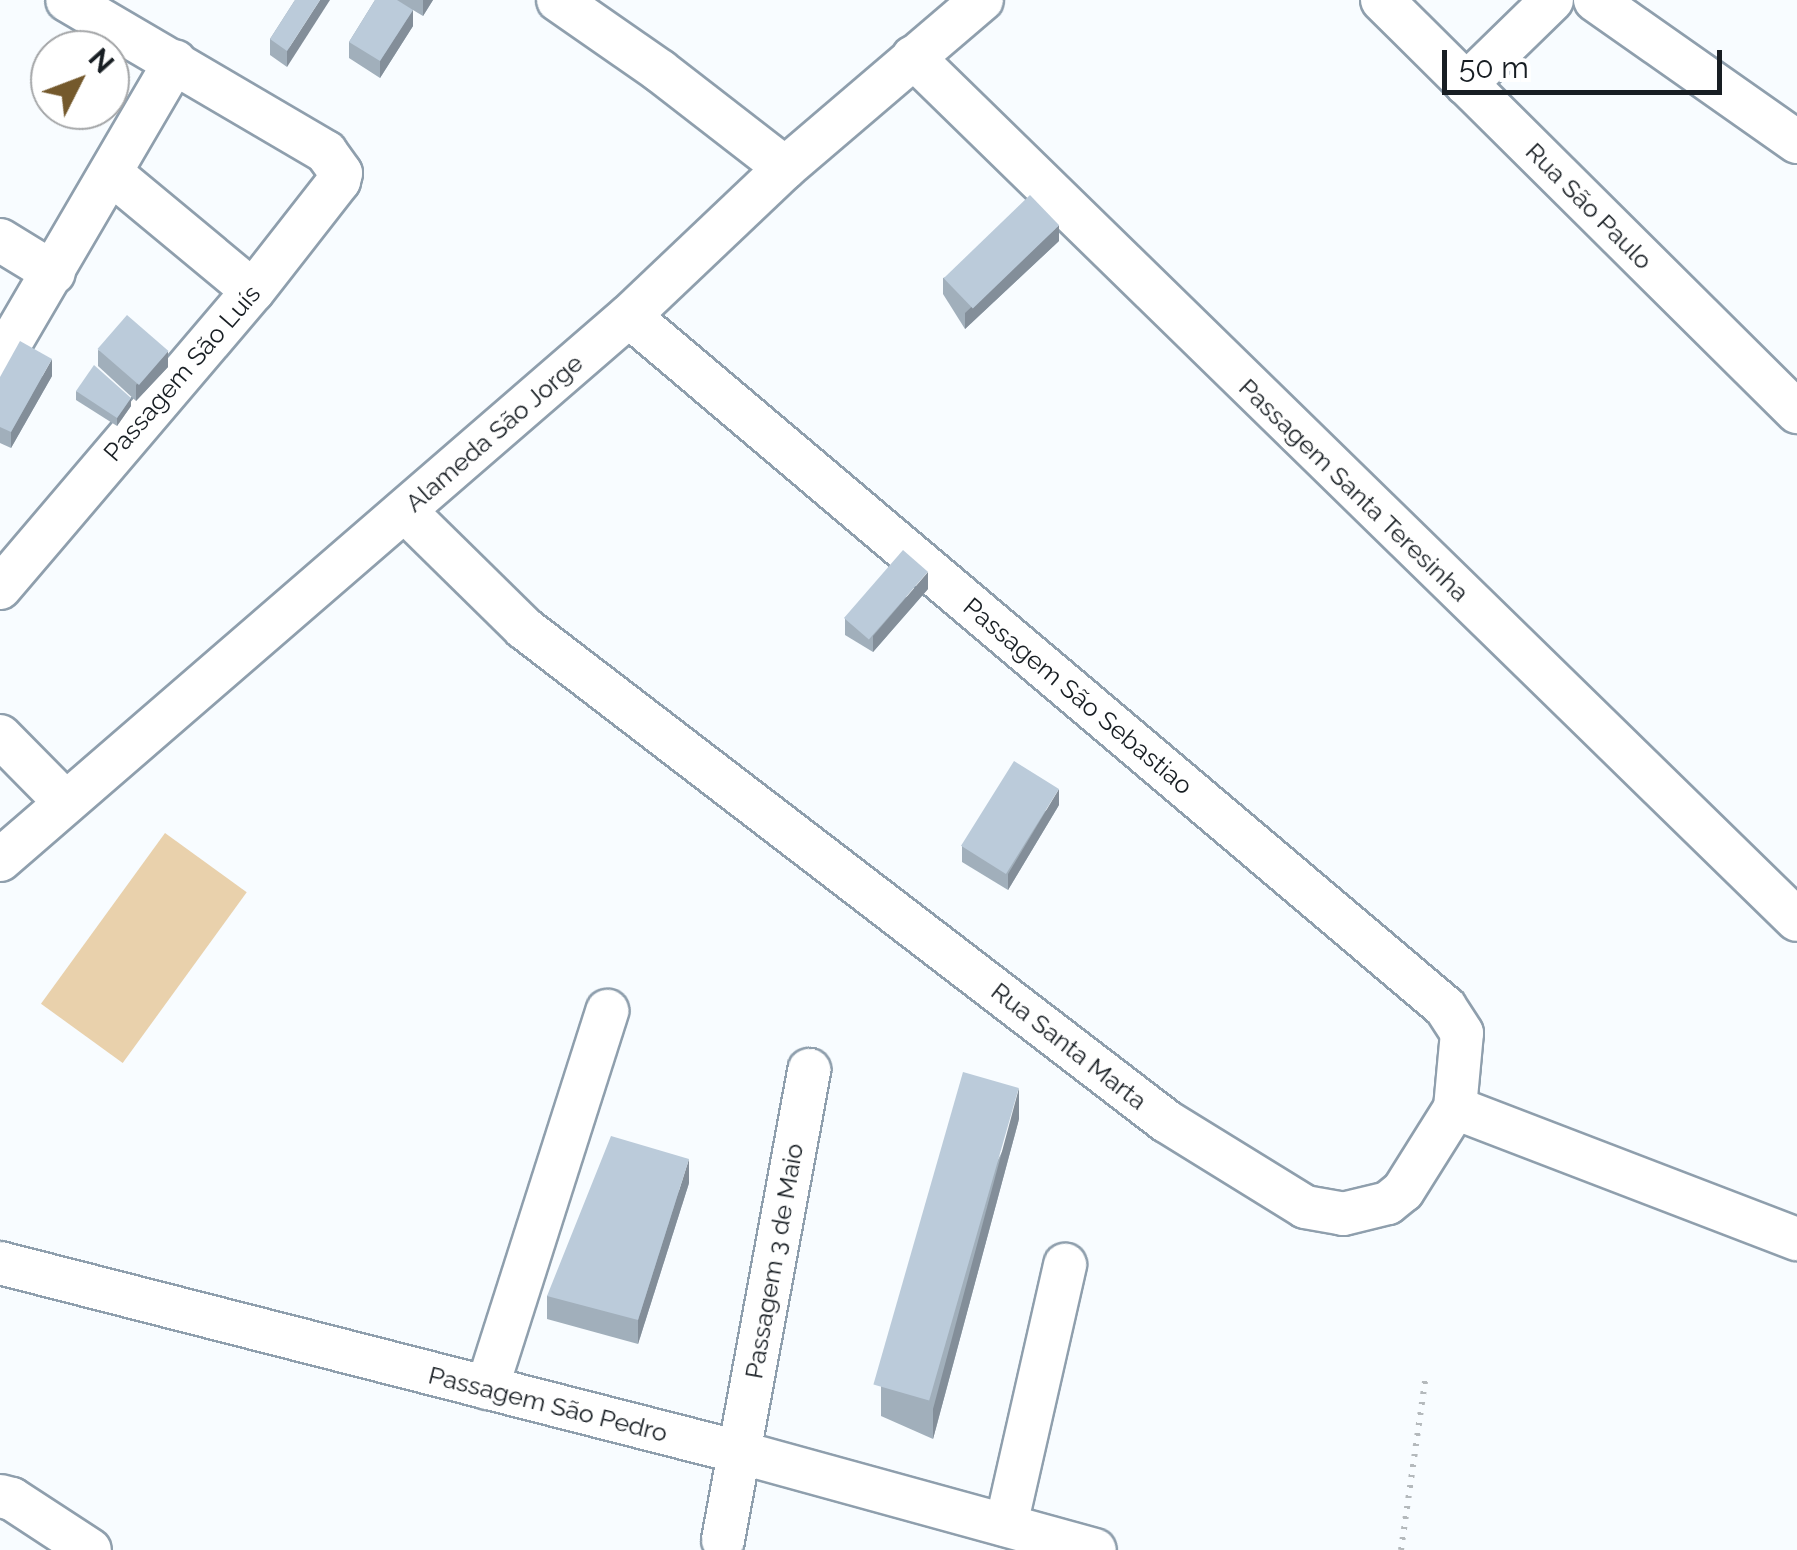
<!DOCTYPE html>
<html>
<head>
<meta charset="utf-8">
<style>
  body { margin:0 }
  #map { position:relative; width:1797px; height:1550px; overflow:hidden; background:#f8fcff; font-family:Raleway,sans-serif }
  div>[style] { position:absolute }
  .green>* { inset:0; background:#e9d1ac; transform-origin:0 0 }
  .path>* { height:6px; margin-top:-3px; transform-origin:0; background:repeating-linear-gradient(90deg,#b4b9bc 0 2.5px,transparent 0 10.5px) }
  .roads { filter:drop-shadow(2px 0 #8f9fad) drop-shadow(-2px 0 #8f9fad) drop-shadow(0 2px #8f9fad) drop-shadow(0 -2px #8f9fad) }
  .minor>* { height:42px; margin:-21px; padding:0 21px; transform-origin:21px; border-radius:21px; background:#fff }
  .wall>* { inset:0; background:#a1afbb }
  .shaded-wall>* { inset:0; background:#838e99 }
  .building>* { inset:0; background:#bbcbda; transform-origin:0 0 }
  span { translate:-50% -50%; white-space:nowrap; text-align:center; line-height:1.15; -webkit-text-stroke:10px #fff; paint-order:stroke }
  .street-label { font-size:25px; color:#181e23 }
  .north { position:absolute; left:30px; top:30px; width:100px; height:100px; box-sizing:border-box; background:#fff; border:2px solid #a3a5a7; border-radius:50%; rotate:48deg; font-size:28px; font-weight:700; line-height:40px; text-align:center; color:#181e23 }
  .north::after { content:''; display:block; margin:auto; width:35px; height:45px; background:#74592c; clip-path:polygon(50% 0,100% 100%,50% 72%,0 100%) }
  .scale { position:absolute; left:1442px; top:50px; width:280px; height:45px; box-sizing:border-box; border:5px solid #181e23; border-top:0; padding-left:12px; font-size:30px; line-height:35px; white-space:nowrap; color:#181e23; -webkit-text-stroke:8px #fff; paint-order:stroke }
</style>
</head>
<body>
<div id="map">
  <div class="green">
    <div style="left:165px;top:833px;width:101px;height:211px;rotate:36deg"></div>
  </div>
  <div class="path">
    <div style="left:1401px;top:1550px;width:171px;rotate:-81.9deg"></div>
  </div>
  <div class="roads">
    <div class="minor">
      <div style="left:558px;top:0;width:124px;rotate:34.8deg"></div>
      <div style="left:660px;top:71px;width:158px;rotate:37.8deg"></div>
      <div style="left:1382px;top:0;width:585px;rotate:44.79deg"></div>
      <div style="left:1595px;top:0;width:247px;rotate:35.1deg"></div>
      <div style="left:913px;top:57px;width:1235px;rotate:44.31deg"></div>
      <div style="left:1466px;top:84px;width:120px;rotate:-44.3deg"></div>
      <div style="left:112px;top:174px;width:183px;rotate:39.7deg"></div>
      <div style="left:0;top:240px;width:63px;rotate:31.4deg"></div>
      <div style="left:0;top:361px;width:347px;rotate:-59.7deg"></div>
      <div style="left:405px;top:511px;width:167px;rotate:44.5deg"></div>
      <div style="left:524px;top:628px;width:809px;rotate:37.52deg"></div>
      <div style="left:1166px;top:1121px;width:163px;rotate:31.7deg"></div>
      <div style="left:1305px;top:1207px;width:39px;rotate:10deg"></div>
      <div style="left:1343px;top:1214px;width:46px;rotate:-13.7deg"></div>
      <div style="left:1388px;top:1203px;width:19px;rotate:-39deg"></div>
      <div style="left:1403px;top:1191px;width:98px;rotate:-57.9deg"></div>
      <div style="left:1455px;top:1108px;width:75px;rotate:-84.7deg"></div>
      <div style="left:1462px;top:1033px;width:31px;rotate:-123deg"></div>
      <div style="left:1445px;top:1007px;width:1069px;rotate:-139.74deg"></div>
      <div style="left:0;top:588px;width:390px;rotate:-49.6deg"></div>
      <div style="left:253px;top:291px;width:140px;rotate:-52deg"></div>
      <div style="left:339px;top:181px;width:8px;rotate:-76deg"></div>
      <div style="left:341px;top:173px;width:26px;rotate:-126deg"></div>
      <div style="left:326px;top:152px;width:300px;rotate:-149.6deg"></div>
      <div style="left:0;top:736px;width:91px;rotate:45.4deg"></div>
      <div style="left:0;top:860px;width:832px;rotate:-40.86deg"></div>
      <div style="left:629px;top:316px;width:215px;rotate:-43.5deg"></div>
      <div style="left:785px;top:168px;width:259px;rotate:-40.5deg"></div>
      <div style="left:1455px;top:1108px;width:366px;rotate:21deg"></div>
      <div style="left:0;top:1263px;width:763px;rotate:14.35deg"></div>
      <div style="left:739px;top:1452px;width:369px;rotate:15.4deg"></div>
      <div style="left:487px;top:1388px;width:396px;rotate:-72.3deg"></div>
      <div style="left:0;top:1496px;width:12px;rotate:14deg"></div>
      <div style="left:12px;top:1499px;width:93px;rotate:33.2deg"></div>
      <div style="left:1006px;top:1525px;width:267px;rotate:-77.2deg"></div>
      <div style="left:723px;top:1540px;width:478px;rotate:-79.6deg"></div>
    </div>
  </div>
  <div class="wall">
    <div style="clip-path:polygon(295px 0,287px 67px,270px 55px,270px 39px)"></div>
    <div style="clip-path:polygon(375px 0,433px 0,423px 16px,413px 10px,413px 26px,380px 78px,349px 58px,349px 42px)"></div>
    <div style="clip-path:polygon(1059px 241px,965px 329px,943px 294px,943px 278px)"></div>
    <div style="clip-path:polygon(98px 350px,168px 367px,136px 401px,98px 366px)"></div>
    <div style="clip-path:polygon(52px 376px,11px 448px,0 443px,0 377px)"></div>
    <div style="clip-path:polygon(76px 391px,131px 406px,117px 426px,76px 400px)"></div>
    <div style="clip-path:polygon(928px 589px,873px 652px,845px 635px,845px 619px)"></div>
    <div style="clip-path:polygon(1059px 805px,1008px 890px,962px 862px,962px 846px)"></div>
    <div style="clip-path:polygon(1019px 1119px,933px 1439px,881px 1416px,881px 1386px)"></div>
    <div style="clip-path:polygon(689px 1183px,638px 1344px,547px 1319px,547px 1296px)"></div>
  </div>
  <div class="shaded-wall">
    <div style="clip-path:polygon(320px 0,330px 0,287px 67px,287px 51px)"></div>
    <div style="clip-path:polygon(423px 0,433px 0,423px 16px)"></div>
    <div style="clip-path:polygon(413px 10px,413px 26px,380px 78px,380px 61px)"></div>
    <div style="clip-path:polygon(1059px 225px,1059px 241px,965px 329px,965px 313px)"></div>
    <div style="clip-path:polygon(168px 351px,168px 367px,136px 401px,136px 385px)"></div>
    <div style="clip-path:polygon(52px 359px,52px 376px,11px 448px,11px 432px)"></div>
    <div style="clip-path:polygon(131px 398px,131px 406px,117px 426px,117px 418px)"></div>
    <div style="clip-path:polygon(928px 572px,928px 589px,873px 652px,873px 636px)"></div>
    <div style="clip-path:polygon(1059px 789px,1059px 805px,1008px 890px,1008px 874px)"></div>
    <div style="clip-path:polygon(1019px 1088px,1019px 1119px,933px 1439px,933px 1409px)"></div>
    <div style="clip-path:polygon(689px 1159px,689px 1183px,638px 1344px,638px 1320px)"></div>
  </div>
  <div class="building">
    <div style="clip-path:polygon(295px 0,320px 0,287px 51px,270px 39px)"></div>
    <div style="clip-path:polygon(375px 0,397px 0,413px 10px,380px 61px,349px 42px)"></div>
    <div style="left:1030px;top:195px;width:42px;height:120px;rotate:46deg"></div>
    <div style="left:127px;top:315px;width:55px;height:45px;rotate:41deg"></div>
    <div style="clip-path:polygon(20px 341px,52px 359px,11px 432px,0 427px,0 377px)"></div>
    <div style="clip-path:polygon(94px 365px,131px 398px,117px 418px,76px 391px)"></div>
    <div style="left:903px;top:550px;width:33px;height:90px;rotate:41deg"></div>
    <div style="left:1014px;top:761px;width:53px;height:100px;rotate:32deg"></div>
    <div style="left:963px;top:1072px;width:58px;height:325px;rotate:16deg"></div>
    <div style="clip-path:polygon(611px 1136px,689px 1159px,638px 1320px,547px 1296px)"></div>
  </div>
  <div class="street-label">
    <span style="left:1589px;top:206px;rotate:45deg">Rua São Paulo</span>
    <span style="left:182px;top:373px;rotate:-49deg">Passagem São Luís</span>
    <span style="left:494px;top:433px;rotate:-41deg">Alameda São Jorge</span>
    <span style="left:1354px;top:490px;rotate:44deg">Passagem Santa Teresinha</span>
    <span style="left:1078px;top:696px;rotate:40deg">Passagem São Sebastiao</span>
    <span style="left:1069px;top:1046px;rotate:38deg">Rua Santa Marta</span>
    <span style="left:774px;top:1261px;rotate:-80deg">Passagem 3 de Maio</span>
    <span style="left:548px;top:1404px;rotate:14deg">Passagem São Pedro</span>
  </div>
  <div class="north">N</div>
  <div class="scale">50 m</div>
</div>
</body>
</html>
